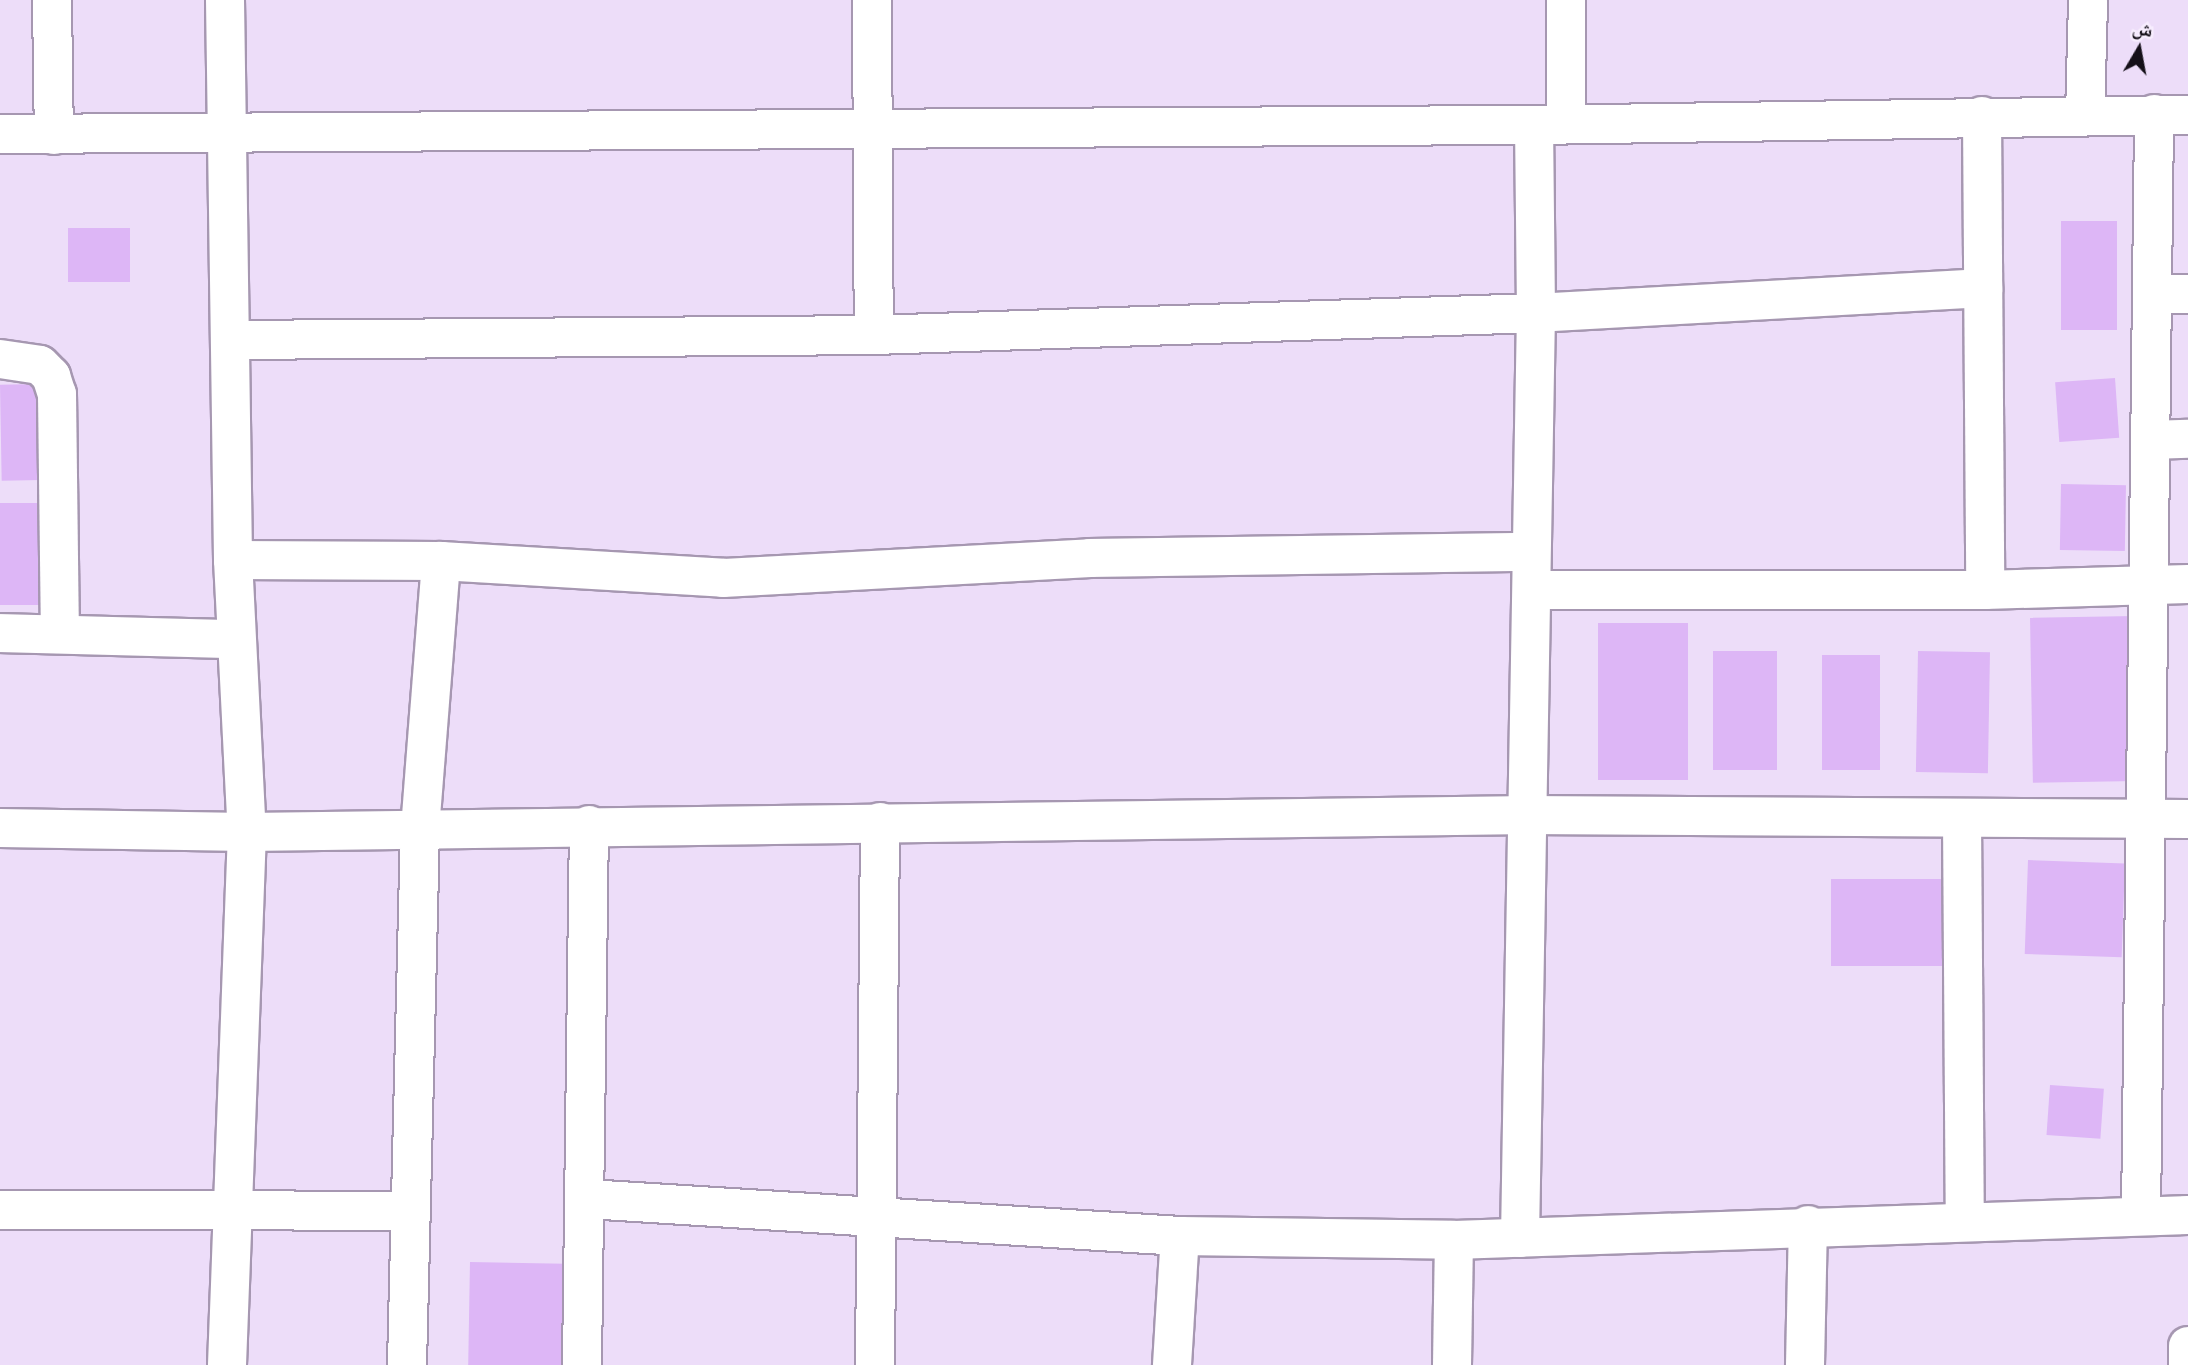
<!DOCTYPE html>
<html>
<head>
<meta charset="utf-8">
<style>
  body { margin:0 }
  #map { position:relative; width:2188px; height:1365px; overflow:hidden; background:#edddf9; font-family:Lato,"Noto Naskh Arabic",sans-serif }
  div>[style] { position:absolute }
  .building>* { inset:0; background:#ddb6f6; transform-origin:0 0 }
  .roads { filter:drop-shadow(2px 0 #a697b1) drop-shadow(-2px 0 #a697b1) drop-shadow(0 2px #a697b1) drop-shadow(0 -2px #a697b1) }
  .street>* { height:38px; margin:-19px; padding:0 19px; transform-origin:19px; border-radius:19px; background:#fff }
  .secondary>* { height:38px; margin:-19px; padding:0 19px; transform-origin:19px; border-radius:19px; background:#fff }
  span { translate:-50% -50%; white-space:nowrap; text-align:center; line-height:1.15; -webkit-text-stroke:5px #f7edfe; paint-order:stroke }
  .north { position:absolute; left:2104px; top:14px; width:70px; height:70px; -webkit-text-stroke:5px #f7edfe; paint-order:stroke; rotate:10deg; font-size:19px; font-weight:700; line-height:28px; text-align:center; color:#151019 }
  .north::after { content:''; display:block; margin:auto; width:24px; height:32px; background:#151019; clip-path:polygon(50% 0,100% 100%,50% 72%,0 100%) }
</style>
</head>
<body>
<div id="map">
  <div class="building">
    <div style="left:2061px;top:221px;width:56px;height:109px"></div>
    <div style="left:68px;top:228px;width:62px;height:54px"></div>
    <div style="left:2115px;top:378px;width:60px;height:60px;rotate:86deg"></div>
    <div style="left:39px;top:384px;width:96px;height:39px;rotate:89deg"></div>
    <div style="left:2061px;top:484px;width:65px;height:66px;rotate:1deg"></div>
    <div style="left:0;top:503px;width:45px;height:102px"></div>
    <div style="left:2134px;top:616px;width:165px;height:104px;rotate:89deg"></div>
    <div style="left:1688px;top:623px;width:157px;height:90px;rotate:90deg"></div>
    <div style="left:1713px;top:651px;width:64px;height:119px"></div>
    <div style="left:1918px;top:651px;width:72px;height:121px;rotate:1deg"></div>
    <div style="left:1822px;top:655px;width:58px;height:115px"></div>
    <div style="left:2028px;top:860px;width:97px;height:94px;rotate:2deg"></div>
    <div style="left:1831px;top:879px;width:121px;height:87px"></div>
    <div style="left:2050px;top:1085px;width:54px;height:50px;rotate:4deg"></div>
    <div style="left:470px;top:1262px;width:95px;height:103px;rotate:1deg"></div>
  </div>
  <div class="roads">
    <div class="street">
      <div style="left:52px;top:0;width:135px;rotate:89.2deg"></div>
      <div style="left:225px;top:0;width:560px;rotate:89.18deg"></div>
      <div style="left:233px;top:560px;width:272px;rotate:87.1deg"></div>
      <div style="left:247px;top:832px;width:533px;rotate:92.15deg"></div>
      <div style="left:872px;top:0;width:335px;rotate:89.7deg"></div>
      <div style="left:1982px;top:116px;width:474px;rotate:89.6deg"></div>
      <div style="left:2085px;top:116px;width:116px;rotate:-88.5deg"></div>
      <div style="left:1566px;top:123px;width:123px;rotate:-90deg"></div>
      <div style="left:2154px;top:294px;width:34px"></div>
      <div style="left:230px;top:340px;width:644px;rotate:-0.44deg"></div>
      <div style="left:874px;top:335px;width:662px;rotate:-1.9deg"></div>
      <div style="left:1536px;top:313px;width:448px;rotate:-3.2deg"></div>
      <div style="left:0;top:359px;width:40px;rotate:8.5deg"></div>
      <div style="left:40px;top:365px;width:16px;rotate:45deg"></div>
      <div style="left:51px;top:376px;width:19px;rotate:72deg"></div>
      <div style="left:57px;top:394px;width:240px;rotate:89.3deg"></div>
      <div style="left:2150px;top:440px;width:38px;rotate:-2deg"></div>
      <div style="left:233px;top:560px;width:208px;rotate:0.3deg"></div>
      <div style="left:441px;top:561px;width:283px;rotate:3.4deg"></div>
      <div style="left:723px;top:578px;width:368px;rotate:-3.1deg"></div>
      <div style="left:1090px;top:558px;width:441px;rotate:-0.8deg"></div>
      <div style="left:1532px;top:590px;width:453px"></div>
      <div style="left:1985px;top:590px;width:203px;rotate:-1.7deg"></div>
      <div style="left:0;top:633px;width:236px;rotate:1.5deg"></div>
      <div style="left:1962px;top:819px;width:402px;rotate:89.6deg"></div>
      <div style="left:0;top:828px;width:247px;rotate:0.9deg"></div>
      <div style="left:247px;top:832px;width:1277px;rotate:-0.76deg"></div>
      <div style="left:1524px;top:815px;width:664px;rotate:0.35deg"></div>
      <div style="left:587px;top:1199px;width:594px;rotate:3.57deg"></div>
      <div style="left:1180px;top:1236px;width:274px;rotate:0.8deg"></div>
      <div style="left:1454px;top:1240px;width:734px;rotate:-1.95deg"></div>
      <div style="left:0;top:1210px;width:409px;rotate:0.1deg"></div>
      <div style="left:2141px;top:1216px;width:1102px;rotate:-89.32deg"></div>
      <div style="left:1520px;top:1238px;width:925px;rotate:-89.01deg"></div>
      <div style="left:1536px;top:313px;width:188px;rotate:-90.6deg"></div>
      <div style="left:407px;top:1365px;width:536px;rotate:-88.61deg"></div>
      <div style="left:420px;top:829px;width:269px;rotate:-85.5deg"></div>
      <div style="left:582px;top:1365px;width:540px;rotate:-89.26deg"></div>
      <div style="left:875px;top:1365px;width:543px;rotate:-89.47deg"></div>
      <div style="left:1172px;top:1365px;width:129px;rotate:-86.5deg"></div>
      <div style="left:1452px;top:1365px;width:125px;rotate:-89.1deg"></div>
      <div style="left:1805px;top:1365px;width:140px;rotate:-88.8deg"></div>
      <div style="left:2188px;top:1365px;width:19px;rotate:-90deg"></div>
    </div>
    <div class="secondary">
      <div style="left:0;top:134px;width:1534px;rotate:-0.34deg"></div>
      <div style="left:1534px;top:125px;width:654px;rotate:-0.88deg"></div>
    </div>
  </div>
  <div class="north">ش</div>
</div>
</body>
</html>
